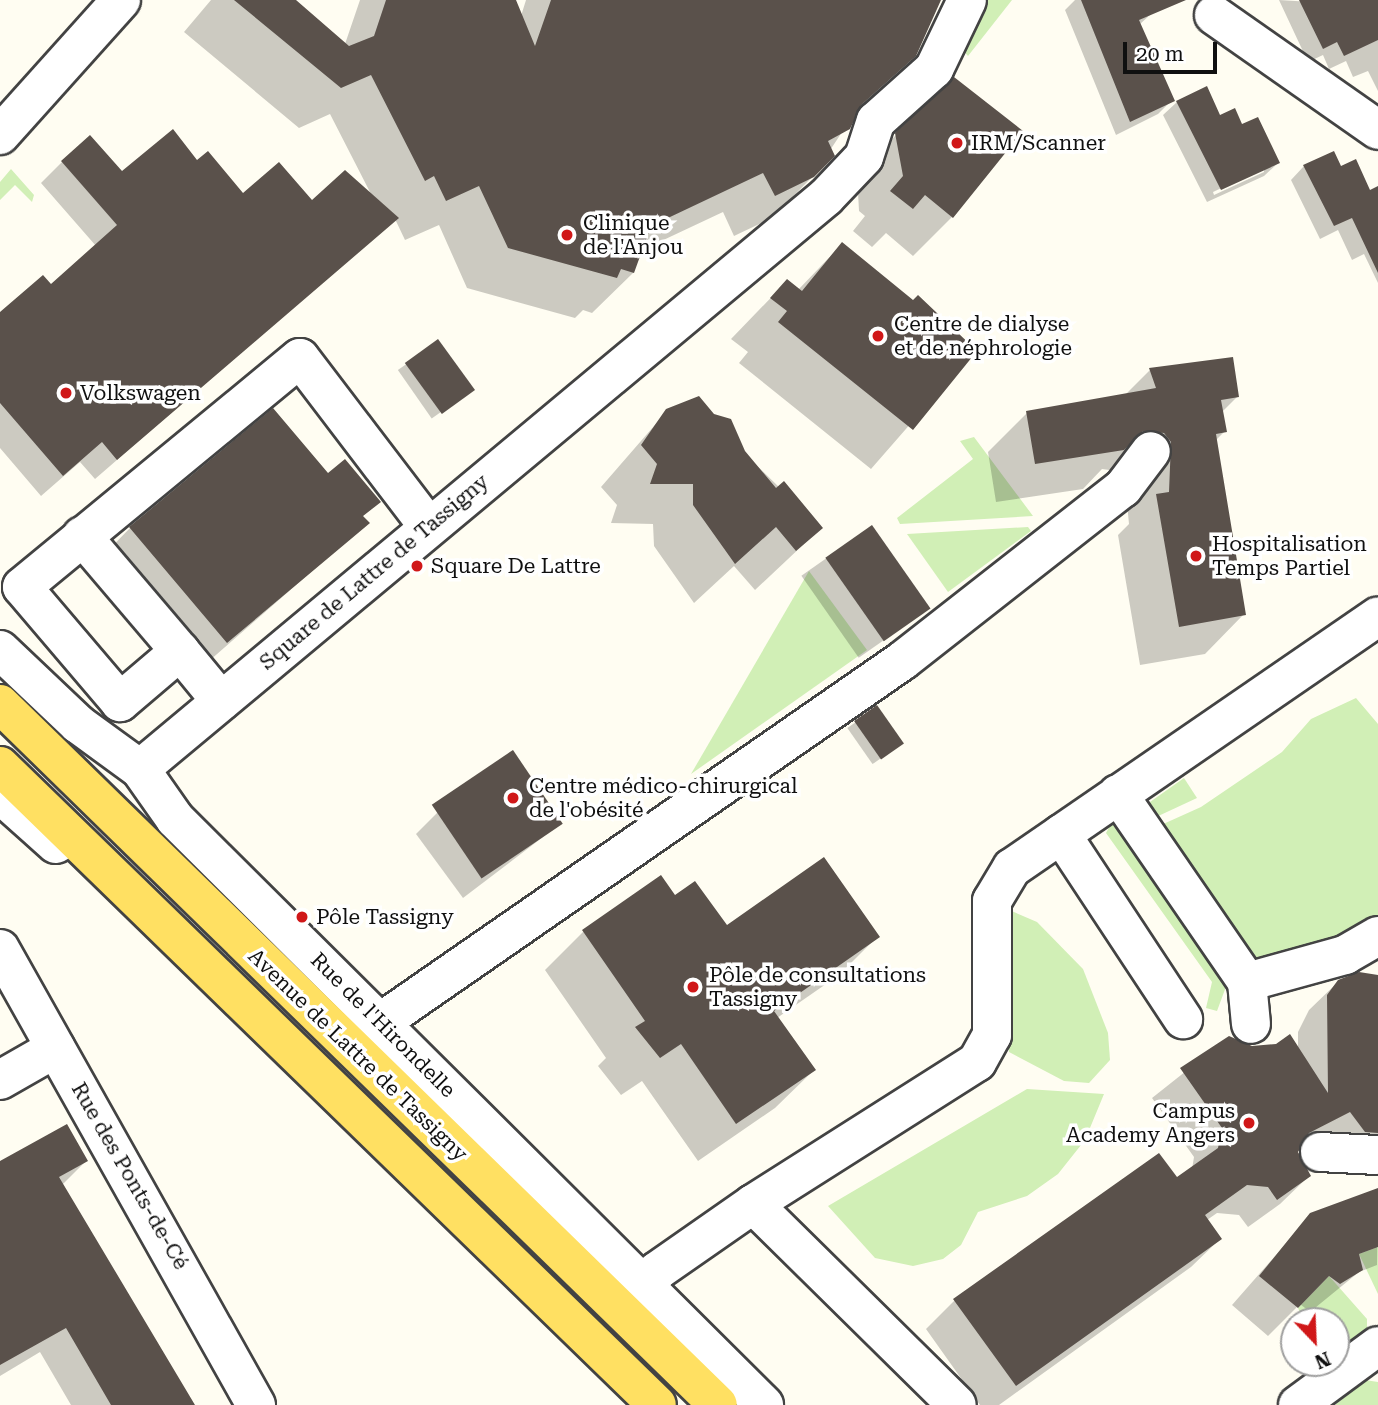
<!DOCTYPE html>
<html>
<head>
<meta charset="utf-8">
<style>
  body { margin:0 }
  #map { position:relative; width:1378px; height:1405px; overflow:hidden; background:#fffdf2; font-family:"Roboto Serif",serif }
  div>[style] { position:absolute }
  .green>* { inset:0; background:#d1efb6 }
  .shadow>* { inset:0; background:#0003; transform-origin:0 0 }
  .building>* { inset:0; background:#5a514b; transform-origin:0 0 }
  .roads { filter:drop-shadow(2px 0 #434343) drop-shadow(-2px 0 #434343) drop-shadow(0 2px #434343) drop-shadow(0 -2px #434343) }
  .minor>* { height:38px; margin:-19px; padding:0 19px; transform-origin:19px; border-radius:19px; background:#fff }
  .major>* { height:38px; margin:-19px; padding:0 19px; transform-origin:19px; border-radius:19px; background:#ffe062 }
  .dots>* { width:19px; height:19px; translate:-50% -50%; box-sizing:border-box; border:4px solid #fff; border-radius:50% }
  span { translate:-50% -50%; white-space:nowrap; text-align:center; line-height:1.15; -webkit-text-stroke:7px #fff; paint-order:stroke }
  .poi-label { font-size:21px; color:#101010 }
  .left { translate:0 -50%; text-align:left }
  .right { translate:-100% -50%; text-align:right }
  .street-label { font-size:21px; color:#101010 }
  .north { position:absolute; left:1280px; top:1307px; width:70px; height:70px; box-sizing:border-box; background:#fff; border:2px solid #9f9f9f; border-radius:50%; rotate:157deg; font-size:19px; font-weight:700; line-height:28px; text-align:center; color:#101010 }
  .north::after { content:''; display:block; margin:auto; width:24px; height:32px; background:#d01718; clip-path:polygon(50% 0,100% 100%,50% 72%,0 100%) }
  .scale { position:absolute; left:1123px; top:42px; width:94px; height:32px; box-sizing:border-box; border:4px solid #101010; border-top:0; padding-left:9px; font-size:21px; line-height:24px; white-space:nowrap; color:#101010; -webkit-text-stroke:5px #fff; paint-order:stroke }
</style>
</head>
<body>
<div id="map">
  <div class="green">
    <div style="clip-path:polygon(977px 0,1012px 0,968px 56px,961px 48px)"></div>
    <div style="clip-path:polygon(11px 169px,34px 195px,32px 202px,15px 185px,0 200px,0 182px)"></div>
    <div style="clip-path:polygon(974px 437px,1033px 516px,900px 524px,897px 518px,973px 459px,960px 441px)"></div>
    <div style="clip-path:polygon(1028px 527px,1031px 531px,948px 592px,907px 534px)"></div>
    <div style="clip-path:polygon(809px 571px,867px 650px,691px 774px)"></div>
    <div style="clip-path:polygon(1356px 698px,1378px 724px,1378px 919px,1353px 935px,1255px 963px,1161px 825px,1201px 807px,1282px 752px,1311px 719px)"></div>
    <div style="clip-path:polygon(1184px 778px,1197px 798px,1154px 818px,1150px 802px)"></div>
    <div style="clip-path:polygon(1114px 818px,1227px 984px,1217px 1011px,1206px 1008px,1212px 982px,1106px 833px)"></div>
    <div style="clip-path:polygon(1007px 909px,1037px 922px,1083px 969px,1108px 1033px,1110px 1060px,1089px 1083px,1064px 1081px,1009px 1052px)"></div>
    <div style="clip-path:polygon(1027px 1089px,1104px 1094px,1085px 1140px,1058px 1174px,1027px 1196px,978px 1212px,961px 1245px,943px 1259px,913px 1266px,875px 1258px,828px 1206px)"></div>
    <div style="clip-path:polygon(1378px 1247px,1378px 1294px,1359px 1254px)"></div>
    <div style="clip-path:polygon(1329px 1276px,1367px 1319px,1367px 1336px,1344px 1352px,1336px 1351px,1336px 1321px,1304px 1321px,1298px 1308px)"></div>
    <div style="clip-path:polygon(1365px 1380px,1378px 1382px,1378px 1405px,1335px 1405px)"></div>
  </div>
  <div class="shadow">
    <div style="clip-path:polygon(211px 0,293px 0,345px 44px,360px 0,514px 0,521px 16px,526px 0,939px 0,915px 55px,856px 111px,813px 176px,772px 218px,734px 236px,723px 212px,640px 251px,633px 273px,592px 313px,583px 310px,575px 318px,467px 288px,439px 225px,405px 240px,395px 219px,95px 479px,80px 462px,41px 496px,0 448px,0 315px,50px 287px,96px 246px,41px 183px,62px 162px,121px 174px,197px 162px,243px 196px,312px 203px,372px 196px,330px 114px,299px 128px,184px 32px)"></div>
    <div style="clip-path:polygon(1075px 0,1145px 0,1151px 14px,1139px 25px,1172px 100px,1158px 114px,1116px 135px,1065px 10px)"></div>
    <div style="clip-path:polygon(1279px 0,1378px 6px,1378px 91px,1368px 71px,1353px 77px,1346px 61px,1329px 69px,1323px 55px,1308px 62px)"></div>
    <div style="clip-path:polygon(evenodd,1177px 102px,1242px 126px,1278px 163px,1264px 176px,1207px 202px,1163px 115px,1177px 102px,1264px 168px,1264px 172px,1214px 195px,1213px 192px,1264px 168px)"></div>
    <div style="clip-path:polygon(896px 135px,952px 217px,913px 256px,886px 233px,872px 247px,853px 231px,865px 216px,859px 211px,857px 174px)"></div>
    <div style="clip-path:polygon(1304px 166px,1340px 168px,1369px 192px,1378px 188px,1378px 283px,1364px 254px,1352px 260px,1338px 230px,1320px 239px,1291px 180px)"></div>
    <div style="clip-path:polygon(842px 244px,974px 351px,871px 469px,739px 363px,748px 352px,731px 339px,787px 281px,798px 290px)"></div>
    <div style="left:438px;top:342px;width:59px;height:49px;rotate:55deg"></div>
    <div style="clip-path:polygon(1150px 370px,1238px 396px,1222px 412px,1225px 431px,1215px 441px,1244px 614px,1205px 654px,1140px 665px,1118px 535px,1129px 524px,1124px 472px,1102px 469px,1083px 489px,996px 502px,988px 452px,1027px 413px,1124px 396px)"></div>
    <div style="clip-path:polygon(667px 411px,743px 452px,821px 528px,755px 590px,734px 566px,694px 603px,654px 546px,653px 524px,611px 523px,617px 505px,601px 487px)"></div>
    <div style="clip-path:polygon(327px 475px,378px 501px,362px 517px,367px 523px,185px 682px,90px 569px,130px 528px)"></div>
    <div style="left:871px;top:527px;width:100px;height:85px;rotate:55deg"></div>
    <div style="left:876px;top:708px;width:44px;height:35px;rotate:55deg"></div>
    <div style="clip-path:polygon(438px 812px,560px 824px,463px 898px,416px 834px)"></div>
    <div style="clip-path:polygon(661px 878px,674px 897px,727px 928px,878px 936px,839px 975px,777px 1018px,814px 1070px,775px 1108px,698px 1161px,642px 1081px,621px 1095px,598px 1066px,606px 1058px,545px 970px,583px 932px)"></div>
    <div style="clip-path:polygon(1339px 981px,1378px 983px,1378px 1135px,1343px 1161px,1321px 1140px,1297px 1152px,1309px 1176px,1280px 1204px,1248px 1227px,1239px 1215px,1217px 1213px,1207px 1220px,1220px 1239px,1191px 1267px,999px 1405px,980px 1405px,926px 1329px,954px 1301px,1192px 1169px,1194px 1157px,1152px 1098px,1229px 1037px,1252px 1048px,1298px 1050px,1298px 1032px,1309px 1010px)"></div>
    <div style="clip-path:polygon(86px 1161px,62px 1185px,193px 1405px,71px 1405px,40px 1352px,0 1376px,0 1166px)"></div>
    <div style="clip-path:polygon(1378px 1190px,1377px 1265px,1359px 1272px,1310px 1312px,1300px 1304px,1268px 1336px,1232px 1305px,1311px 1215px)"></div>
  </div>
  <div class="building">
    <div style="clip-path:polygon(234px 0,296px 0,349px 46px,374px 36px,386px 0,516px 0,535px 46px,551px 0,941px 0,916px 56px,861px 105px,850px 129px,828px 141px,835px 156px,814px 177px,775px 196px,763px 173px,651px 226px,634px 273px,621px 269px,617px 278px,508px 248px,479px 186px,446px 201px,434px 176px,425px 181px,371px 75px,341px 88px)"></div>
    <div style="clip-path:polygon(1081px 0,1186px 0,1139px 20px,1175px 101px,1130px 122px)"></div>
    <div style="clip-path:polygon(1299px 0,1378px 0,1378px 40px,1344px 56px,1337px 42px,1323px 49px)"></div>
    <div style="clip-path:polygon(954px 77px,1023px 131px,953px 218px,925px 195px,913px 209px,890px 191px,903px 176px,895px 133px)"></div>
    <div style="clip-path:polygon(1207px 86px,1220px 115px,1235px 108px,1242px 124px,1258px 117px,1280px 163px,1221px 190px,1176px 101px)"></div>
    <div style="clip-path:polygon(173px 129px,197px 160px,208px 151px,243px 193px,279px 162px,312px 200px,345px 170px,399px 218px,117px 460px,102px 442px,63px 476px,0 403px,0 312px,43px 275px,51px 284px,117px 225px,61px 161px,90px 135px,122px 171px)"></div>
    <div style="clip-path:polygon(1334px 151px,1341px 166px,1356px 159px,1370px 190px,1378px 186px,1378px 273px,1352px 218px,1334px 226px,1303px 165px)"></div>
    <div style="clip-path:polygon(842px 242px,913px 300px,918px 295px,977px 351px,913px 430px,778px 322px,787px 311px,770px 298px,787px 279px,802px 291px)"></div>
    <div style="left:438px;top:339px;width:63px;height:41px;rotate:54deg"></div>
    <div style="clip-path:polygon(1233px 357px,1239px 397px,1221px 400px,1227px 432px,1216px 434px,1246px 615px,1179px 627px,1156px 494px,1169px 492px,1171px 442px,1164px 433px,1143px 431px,1124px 450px,1035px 464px,1026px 411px,1156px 388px,1149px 368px)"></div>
    <div style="clip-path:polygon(699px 396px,714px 414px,731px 419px,745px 451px,776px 488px,784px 481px,823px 528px,796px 551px,776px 527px,735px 564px,693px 505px,693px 484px,650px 484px,657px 464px,641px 445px,666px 409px)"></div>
    <div style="clip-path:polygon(273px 408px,328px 473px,345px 459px,381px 502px,363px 516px,370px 523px,227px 643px,129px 527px)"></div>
    <div style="left:872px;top:525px;width:102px;height:57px;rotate:55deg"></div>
    <div style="left:877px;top:705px;width:47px;height:28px;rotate:55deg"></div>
    <div style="left:513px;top:750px;width:89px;height:98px;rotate:56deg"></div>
    <div style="clip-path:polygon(824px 857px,880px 937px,774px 1011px,816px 1070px,736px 1124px,681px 1044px,660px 1058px,635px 1027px,645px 1021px,582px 930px,661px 875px,675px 895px,695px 881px,727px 925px)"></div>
    <div style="clip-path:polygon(1359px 972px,1378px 975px,1378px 1133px,1365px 1132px,1350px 1112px,1309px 1133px,1298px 1152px,1311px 1176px,1277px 1200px,1268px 1187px,1247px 1185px,1205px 1215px,1222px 1239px,1016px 1386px,953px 1299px,1159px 1153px,1177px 1177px,1218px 1148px,1222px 1128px,1180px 1068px,1229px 1036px,1252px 1046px,1276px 1044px,1290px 1034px,1328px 1093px,1327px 995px,1338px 980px)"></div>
    <div style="clip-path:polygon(67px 1124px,88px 1161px,59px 1177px,195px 1405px,111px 1405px,66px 1328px,0 1365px,0 1161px)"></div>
    <div style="clip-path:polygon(1378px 1188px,1378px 1247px,1359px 1254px,1363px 1270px,1340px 1284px,1329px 1276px,1298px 1308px,1259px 1276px,1310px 1213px)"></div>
  </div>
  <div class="roads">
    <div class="minor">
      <div style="left:1214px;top:15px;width:200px;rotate:35deg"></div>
      <div style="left:0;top:135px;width:181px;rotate:-48.1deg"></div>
      <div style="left:82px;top:536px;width:151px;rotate:49.6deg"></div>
      <div style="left:0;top:650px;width:108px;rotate:43.5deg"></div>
      <div style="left:78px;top:724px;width:77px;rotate:36deg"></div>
      <div style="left:140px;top:769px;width:61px;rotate:55deg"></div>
      <div style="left:175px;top:819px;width:831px;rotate:44.85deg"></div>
      <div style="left:221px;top:701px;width:65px;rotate:-129.4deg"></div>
      <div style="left:180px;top:651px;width:79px;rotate:139.6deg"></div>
      <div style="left:120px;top:702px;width:151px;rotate:-130.4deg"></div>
      <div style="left:22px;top:587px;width:360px;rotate:-39.5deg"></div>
      <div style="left:300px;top:358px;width:211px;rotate:52.7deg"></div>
      <div style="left:140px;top:769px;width:893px;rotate:-39.82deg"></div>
      <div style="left:826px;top:197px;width:55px;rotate:-46.5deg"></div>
      <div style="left:864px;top:157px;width:38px;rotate:-72deg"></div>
      <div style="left:876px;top:121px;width:78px;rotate:-41.9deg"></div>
      <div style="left:934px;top:69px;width:76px;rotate:-64.4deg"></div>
      <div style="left:0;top:794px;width:75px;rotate:41.8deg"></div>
      <div style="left:1118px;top:794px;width:228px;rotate:55.5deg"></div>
      <div style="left:1247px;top:982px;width:42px;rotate:84.6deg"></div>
      <div style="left:1061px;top:834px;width:222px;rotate:56.6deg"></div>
      <div style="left:0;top:949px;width:523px;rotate:60.69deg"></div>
      <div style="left:1247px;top:982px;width:102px;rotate:-15.4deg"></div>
      <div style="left:1345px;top:955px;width:38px;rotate:-30deg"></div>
      <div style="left:381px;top:1022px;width:634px;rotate:-34.72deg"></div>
      <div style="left:902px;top:661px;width:281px;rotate:-38.1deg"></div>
      <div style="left:1123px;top:488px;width:46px;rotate:-52.9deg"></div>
      <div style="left:0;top:1080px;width:64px;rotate:-29.7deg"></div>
      <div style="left:1320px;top:1152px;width:58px;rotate:3deg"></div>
      <div style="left:753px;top:1204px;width:286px;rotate:44.6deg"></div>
      <div style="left:645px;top:1286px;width:19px;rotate:-51deg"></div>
      <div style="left:657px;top:1271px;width:117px;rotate:-34.9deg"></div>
      <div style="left:753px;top:1204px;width:265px;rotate:-32.4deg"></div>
      <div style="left:977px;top:1062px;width:31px;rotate:-61deg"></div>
      <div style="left:992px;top:1035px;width:134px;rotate:-90deg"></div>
      <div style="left:992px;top:901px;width:39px;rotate:-59deg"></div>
      <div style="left:1012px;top:868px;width:444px;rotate:-34.5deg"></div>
      <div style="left:1298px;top:1405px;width:99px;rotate:-36.4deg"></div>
    </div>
    <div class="major">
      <div style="left:0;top:704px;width:1003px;rotate:44.31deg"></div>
      <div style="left:0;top:766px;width:916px;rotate:44.2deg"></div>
    </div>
  </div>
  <div class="dots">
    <div style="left:957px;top:143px;background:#d01718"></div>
    <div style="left:567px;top:235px;background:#d01718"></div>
    <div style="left:878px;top:336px;background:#d01718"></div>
    <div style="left:66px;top:393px;background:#d01718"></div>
    <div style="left:1196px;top:556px;background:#d01718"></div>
    <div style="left:417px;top:566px;background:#d01718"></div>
    <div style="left:513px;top:798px;background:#d01718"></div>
    <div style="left:302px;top:917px;background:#d01718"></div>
    <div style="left:693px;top:987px;background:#d01718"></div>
    <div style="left:1249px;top:1123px;background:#d01718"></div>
  </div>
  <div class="poi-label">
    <span class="left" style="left:971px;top:143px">IRM/Scanner</span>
    <span class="left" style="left:583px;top:235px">Clinique<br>de l'Anjou</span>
    <span class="left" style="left:894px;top:336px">Centre de dialyse<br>et de néphrologie</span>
    <span class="left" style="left:80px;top:393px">Volkswagen</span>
    <span class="left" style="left:1212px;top:556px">Hospitalisation<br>Temps Partiel</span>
    <span class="left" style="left:431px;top:566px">Square De Lattre</span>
    <span class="left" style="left:529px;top:798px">Centre médico-chirurgical<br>de l'obésité</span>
    <span class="left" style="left:316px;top:917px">Pôle Tassigny</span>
    <span class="left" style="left:709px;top:987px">Pôle de consultations<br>Tassigny</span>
    <span class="right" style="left:1235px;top:1123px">Campus<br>Academy Angers</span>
  </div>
  <div class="street-label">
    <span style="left:374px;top:572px;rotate:-40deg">Square de Lattre de Tassigny</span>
    <span style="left:383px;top:1025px;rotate:45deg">Rue de l'Hirondelle</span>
    <span style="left:358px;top:1055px;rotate:44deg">Avenue de Lattre de Tassigny</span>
    <span style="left:130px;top:1176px;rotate:60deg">Rue des Ponts-de-Cé</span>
  </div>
  <div class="north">N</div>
  <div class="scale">20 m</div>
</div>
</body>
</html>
